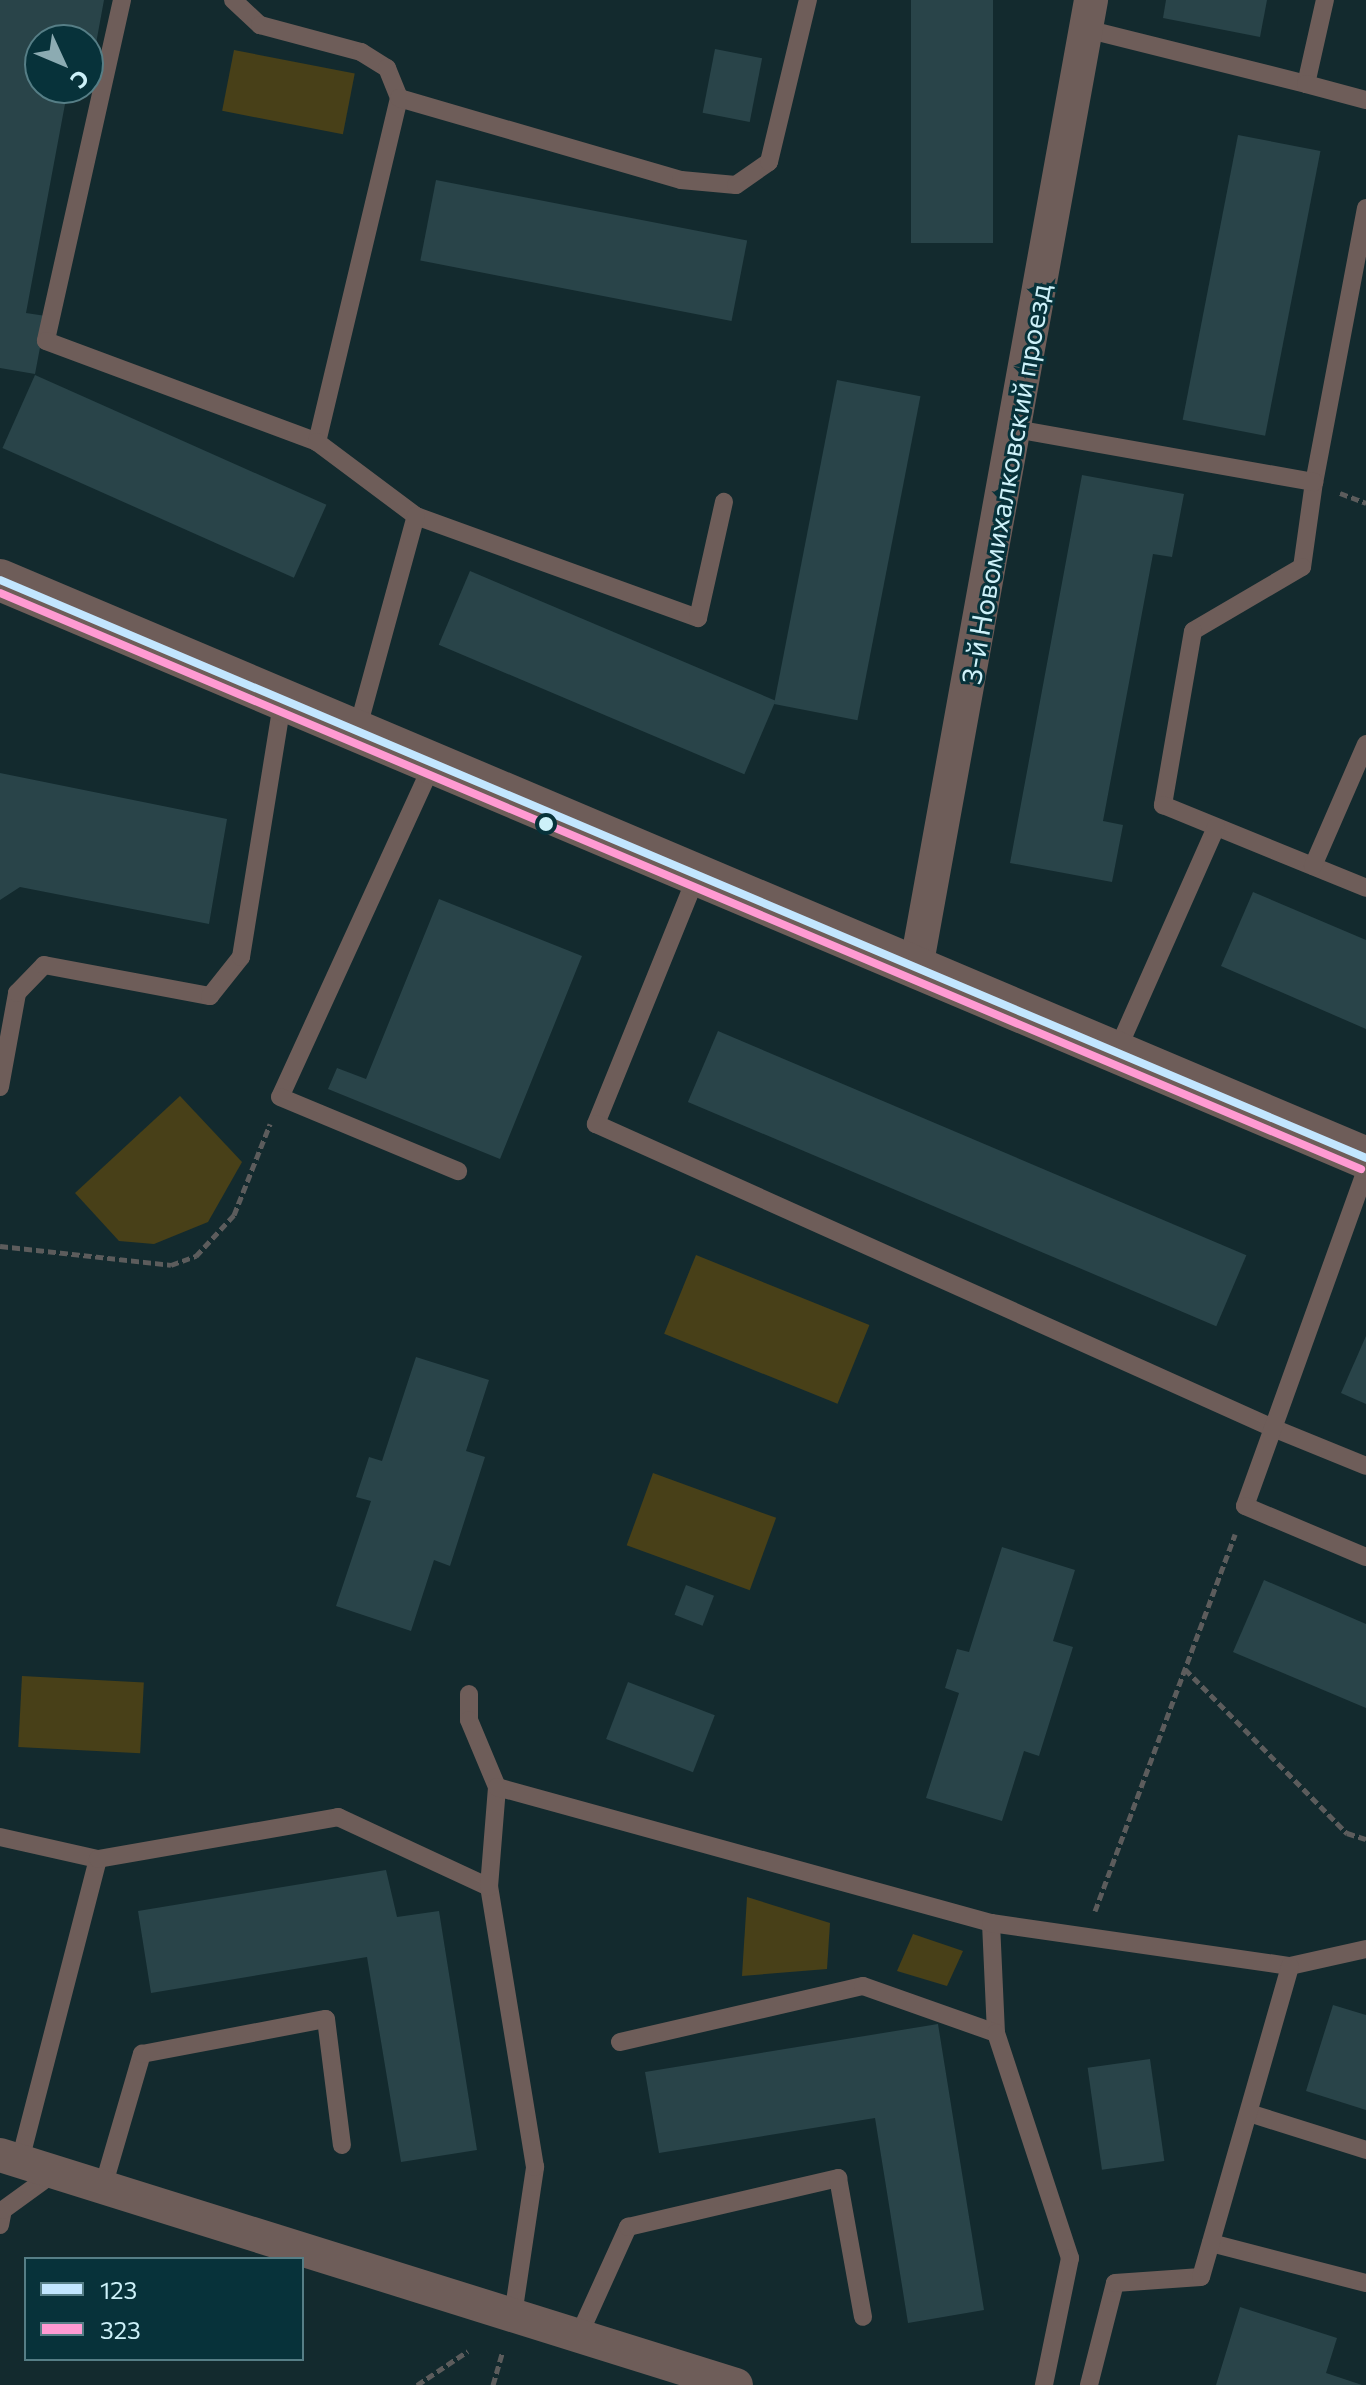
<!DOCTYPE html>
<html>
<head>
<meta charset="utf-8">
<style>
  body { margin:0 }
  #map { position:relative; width:1366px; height:2385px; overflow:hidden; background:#132a2e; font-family:Commissioner,sans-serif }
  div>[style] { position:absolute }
  .green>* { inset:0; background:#484018; transform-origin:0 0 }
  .building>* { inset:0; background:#294449; transform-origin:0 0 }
  .path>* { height:5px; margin-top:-2.5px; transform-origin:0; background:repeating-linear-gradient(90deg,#5c5c5c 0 8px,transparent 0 12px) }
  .service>* { height:18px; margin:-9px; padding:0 9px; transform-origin:9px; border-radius:9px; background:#6e5d59 }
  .minor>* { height:34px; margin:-17px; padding:0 17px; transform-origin:17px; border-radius:17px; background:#6e5d59 }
  .tertiary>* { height:42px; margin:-21px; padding:0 21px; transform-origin:21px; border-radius:21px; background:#6e5d59 }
  .bus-1>* { height:8px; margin:-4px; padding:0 4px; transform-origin:4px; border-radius:4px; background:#c2e6ff }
  .bus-2>* { height:8px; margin:-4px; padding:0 4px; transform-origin:4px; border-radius:4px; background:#ff9ad2 }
  .dots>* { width:22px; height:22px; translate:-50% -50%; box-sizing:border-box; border:4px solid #07323a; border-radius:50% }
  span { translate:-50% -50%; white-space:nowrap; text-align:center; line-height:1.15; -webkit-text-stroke:6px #07323a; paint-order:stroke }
  .street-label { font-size:28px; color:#cdf1f9 }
  .legend { position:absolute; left:24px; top:2257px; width:280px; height:104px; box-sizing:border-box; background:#07323a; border:2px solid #567e86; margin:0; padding:10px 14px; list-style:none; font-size:24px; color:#cdf1f9 }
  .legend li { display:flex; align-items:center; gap:16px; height:40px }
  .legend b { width:40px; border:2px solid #567e86 }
  .north { position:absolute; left:24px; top:24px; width:80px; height:80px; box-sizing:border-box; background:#07323a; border:2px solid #567e86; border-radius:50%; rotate:134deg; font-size:22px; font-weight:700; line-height:32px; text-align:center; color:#cdf1f9 }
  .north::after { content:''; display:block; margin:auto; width:28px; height:36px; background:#8cabb2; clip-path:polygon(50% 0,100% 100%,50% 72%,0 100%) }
</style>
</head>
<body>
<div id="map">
  <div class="green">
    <div style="left:234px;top:50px;width:123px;height:62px;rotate:11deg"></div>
    <div style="clip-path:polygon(180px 1096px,242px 1162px,208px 1222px,154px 1244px,119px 1241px,75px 1193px)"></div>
    <div style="left:696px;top:1255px;width:187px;height:85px;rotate:22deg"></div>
    <div style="left:653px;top:1473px;width:131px;height:77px;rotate:20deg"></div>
    <div style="left:22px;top:1676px;width:122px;height:71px;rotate:3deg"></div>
    <div style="clip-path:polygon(747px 1897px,830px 1923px,827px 1969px,742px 1976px)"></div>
    <div style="clip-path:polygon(913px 1934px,963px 1951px,947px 1986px,897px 1971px)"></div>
  </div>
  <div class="building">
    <div style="clip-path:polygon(0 0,104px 0,95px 49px,88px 48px,88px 40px,40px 40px,40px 88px,68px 88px,26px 313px,46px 316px,35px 374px,0 368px)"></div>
    <div style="left:911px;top:0;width:82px;height:243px"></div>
    <div style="clip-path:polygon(1166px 0,1267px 0,1260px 37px,1163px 18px)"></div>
    <div style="left:715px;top:49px;width:48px;height:65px;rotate:11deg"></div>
    <div style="left:1238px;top:135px;width:84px;height:290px;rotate:11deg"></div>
    <div style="left:436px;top:180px;width:317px;height:82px;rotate:11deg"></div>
    <div style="left:35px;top:375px;width:319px;height:80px;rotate:24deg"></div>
    <div style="left:837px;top:380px;width:85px;height:330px;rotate:11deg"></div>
    <div style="clip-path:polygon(1082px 475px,1184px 494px,1172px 557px,1153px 554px,1128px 688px,1103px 821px,1123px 825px,1112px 882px,1010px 863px)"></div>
    <div style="left:470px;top:571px;width:332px;height:80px;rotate:23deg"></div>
    <div style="clip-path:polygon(0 773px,227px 819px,209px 924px,20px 887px,0 900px)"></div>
    <div style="clip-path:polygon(1253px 892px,1366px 940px,1366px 1029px,1221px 966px)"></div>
    <div style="clip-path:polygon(439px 899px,582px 956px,500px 1159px,328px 1089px,337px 1068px,366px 1079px)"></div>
    <div style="left:718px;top:1031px;width:574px;height:77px;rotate:23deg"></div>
    <div style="clip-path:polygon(1366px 1336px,1366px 1404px,1341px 1393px)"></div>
    <div style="clip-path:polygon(416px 1357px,489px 1380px,466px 1451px,485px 1457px,450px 1566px,434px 1560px,411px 1631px,336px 1606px,371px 1501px,356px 1497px,369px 1457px,382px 1461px)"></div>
    <div style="clip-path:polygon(1002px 1547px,1075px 1570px,1053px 1641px,1073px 1647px,1039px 1756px,1024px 1751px,1002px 1821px,926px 1798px,959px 1693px,945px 1688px,957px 1649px,969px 1652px)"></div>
    <div style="clip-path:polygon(1264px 1580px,1366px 1624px,1366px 1708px,1233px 1652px)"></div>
    <div style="left:686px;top:1585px;width:30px;height:32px;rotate:21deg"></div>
    <div style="left:628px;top:1682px;width:93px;height:61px;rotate:21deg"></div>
    <div style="clip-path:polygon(386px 1870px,397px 1917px,439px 1911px,477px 2150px,401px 2162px,367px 1957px,151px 1993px,138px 1911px)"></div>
    <div style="clip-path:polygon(1333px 2005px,1366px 2015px,1366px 2110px,1306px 2091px)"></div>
    <div style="clip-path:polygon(938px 2024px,984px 2310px,908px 2323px,875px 2118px,659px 2153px,645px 2072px)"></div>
    <div style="left:1150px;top:2059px;width:103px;height:63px;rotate:82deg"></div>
    <div style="clip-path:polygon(1240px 2307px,1337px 2338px,1326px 2373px,1362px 2385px,1216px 2385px)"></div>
  </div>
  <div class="path">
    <div style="left:1340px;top:493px;width:28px;rotate:21deg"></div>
    <div style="left:0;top:1246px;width:172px;rotate:6.3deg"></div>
    <div style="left:171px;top:1265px;width:27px;rotate:-20deg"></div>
    <div style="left:196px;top:1256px;width:56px;rotate:-47.2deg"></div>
    <div style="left:234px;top:1215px;width:98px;rotate:-68.4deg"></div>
    <div style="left:1185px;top:1669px;width:231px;rotate:45.4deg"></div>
    <div style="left:1347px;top:1833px;width:20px;rotate:18deg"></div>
    <div style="left:1095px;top:1911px;width:402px;rotate:-69.6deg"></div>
    <div style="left:417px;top:2385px;width:61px;rotate:-33.7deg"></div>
    <div style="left:493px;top:2385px;width:35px;rotate:-74deg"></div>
  </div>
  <div class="service">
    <div style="left:122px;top:0;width:349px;rotate:102.6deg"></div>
    <div style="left:46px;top:341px;width:289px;rotate:20.4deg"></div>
    <div style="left:233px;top:0;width:37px;rotate:43deg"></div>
    <div style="left:260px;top:25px;width:105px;rotate:15deg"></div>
    <div style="left:361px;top:52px;width:31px;rotate:32deg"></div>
    <div style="left:387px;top:68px;width:32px;rotate:68deg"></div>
    <div style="left:399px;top:98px;width:354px;rotate:103.4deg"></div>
    <div style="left:317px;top:442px;width:124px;rotate:36.8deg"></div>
    <div style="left:416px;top:516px;width:300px;rotate:19.9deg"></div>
    <div style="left:698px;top:618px;width:119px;rotate:-77.4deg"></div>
    <div style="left:1086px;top:29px;width:227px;rotate:14deg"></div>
    <div style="left:1306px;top:84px;width:86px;rotate:-77.3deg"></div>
    <div style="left:1306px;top:84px;width:62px;rotate:14.9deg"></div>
    <div style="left:399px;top:98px;width:294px;rotate:16.2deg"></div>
    <div style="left:681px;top:180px;width:55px;rotate:5.2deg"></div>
    <div style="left:736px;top:185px;width:40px;rotate:-34.9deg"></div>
    <div style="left:769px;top:162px;width:167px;rotate:-76.5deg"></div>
    <div style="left:1366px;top:208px;width:279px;rotate:100.7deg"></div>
    <div style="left:1314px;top:482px;width:86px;rotate:98deg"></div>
    <div style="left:1302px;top:567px;width:126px;rotate:149.6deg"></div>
    <div style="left:1193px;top:631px;width:177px;rotate:99.8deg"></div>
    <div style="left:1163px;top:805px;width:219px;rotate:22.2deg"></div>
    <div style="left:1016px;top:429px;width:303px;rotate:10.1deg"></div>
    <div style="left:357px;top:731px;width:223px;rotate:-74.7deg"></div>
    <div style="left:433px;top:763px;width:367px;rotate:114.6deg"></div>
    <div style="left:280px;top:1097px;width:193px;rotate:22.6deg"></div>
    <div style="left:1313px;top:866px;width:133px;rotate:-66.5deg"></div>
    <div style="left:697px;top:875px;width:269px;rotate:112.1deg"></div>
    <div style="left:596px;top:1124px;width:742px;rotate:24.18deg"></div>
    <div style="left:1273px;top:1428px;width:100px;rotate:22.2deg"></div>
    <div style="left:1116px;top:1053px;width:247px;rotate:-66.1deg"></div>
    <div style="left:0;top:1087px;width:96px;rotate:-79.7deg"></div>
    <div style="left:17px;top:993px;width:39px;rotate:-46deg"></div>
    <div style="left:44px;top:965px;width:169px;rotate:10.6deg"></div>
    <div style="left:210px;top:996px;width:50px;rotate:-51.5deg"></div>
    <div style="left:241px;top:957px;width:262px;rotate:-80.8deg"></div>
    <div style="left:1366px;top:1170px;width:357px;rotate:109.8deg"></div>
    <div style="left:1245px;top:1506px;width:131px;rotate:22.9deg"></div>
    <div style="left:469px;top:1694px;width:26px;rotate:90deg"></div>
    <div style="left:469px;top:1720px;width:73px;rotate:67.3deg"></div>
    <div style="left:0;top:1837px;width:100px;rotate:12.7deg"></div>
    <div style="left:98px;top:1859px;width:312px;rotate:104.5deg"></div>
    <div style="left:98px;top:1859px;width:244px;rotate:-9.9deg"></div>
    <div style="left:338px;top:1817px;width:166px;rotate:24.9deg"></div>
    <div style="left:991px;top:1923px;width:110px;rotate:87.4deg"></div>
    <div style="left:620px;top:2042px;width:249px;rotate:-13deg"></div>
    <div style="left:863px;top:1986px;width:141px;rotate:19.5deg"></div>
    <div style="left:996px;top:2033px;width:237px;rotate:71.8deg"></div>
    <div style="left:1070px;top:2258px;width:130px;rotate:101.6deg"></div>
    <div style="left:1249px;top:2113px;width:123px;rotate:17.5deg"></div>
    <div style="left:103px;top:2187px;width:139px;rotate:-73.7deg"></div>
    <div style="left:142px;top:2054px;width:187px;rotate:-10.8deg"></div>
    <div style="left:326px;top:2019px;width:127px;rotate:82.8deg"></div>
    <div style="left:0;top:2225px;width:15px;rotate:-79deg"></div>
    <div style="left:3px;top:2210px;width:63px;rotate:-36deg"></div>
    <div style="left:1211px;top:2243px;width:160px;rotate:14.5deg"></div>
    <div style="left:513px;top:2315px;width:150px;rotate:-81.5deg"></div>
    <div style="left:535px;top:2167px;width:284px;rotate:-99.3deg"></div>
    <div style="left:489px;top:1887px;width:100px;rotate:-85.4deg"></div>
    <div style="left:497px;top:1787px;width:512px;rotate:15.39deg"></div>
    <div style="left:991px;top:1923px;width:302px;rotate:8.2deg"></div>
    <div style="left:1290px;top:1966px;width:78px;rotate:-12.6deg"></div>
    <div style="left:579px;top:2335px;width:119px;rotate:-65.6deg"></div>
    <div style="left:628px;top:2227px;width:216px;rotate:-13.1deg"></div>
    <div style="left:838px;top:2178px;width:141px;rotate:79.8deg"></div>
    <div style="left:1089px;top:2385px;width:105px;rotate:-75.7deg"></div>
    <div style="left:1115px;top:2283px;width:86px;rotate:-4deg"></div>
    <div style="left:1201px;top:2277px;width:323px;rotate:-74deg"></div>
  </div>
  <div class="minor">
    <div style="left:916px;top:968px;width:984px;rotate:-79.75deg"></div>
    <div style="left:0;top:2155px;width:771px;rotate:17.35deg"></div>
  </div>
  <div class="tertiary">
    <div style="left:0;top:580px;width:1483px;rotate:22.93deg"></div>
  </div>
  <div class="bus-1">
    <div style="left:0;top:580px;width:1483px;rotate:22.93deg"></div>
  </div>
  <div class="bus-2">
    <div style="left:0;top:593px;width:1478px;rotate:22.94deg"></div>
  </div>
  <div class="dots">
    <div style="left:546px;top:824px;background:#cdf1f9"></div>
  </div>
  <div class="street-label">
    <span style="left:1005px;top:484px;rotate:-80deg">3-й Новомихалковский проезд</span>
  </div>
  <ul class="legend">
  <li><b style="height:10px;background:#c2e6ff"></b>123</li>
  <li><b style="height:10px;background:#ff9ad2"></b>323</li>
  </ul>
  <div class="north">С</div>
</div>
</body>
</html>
